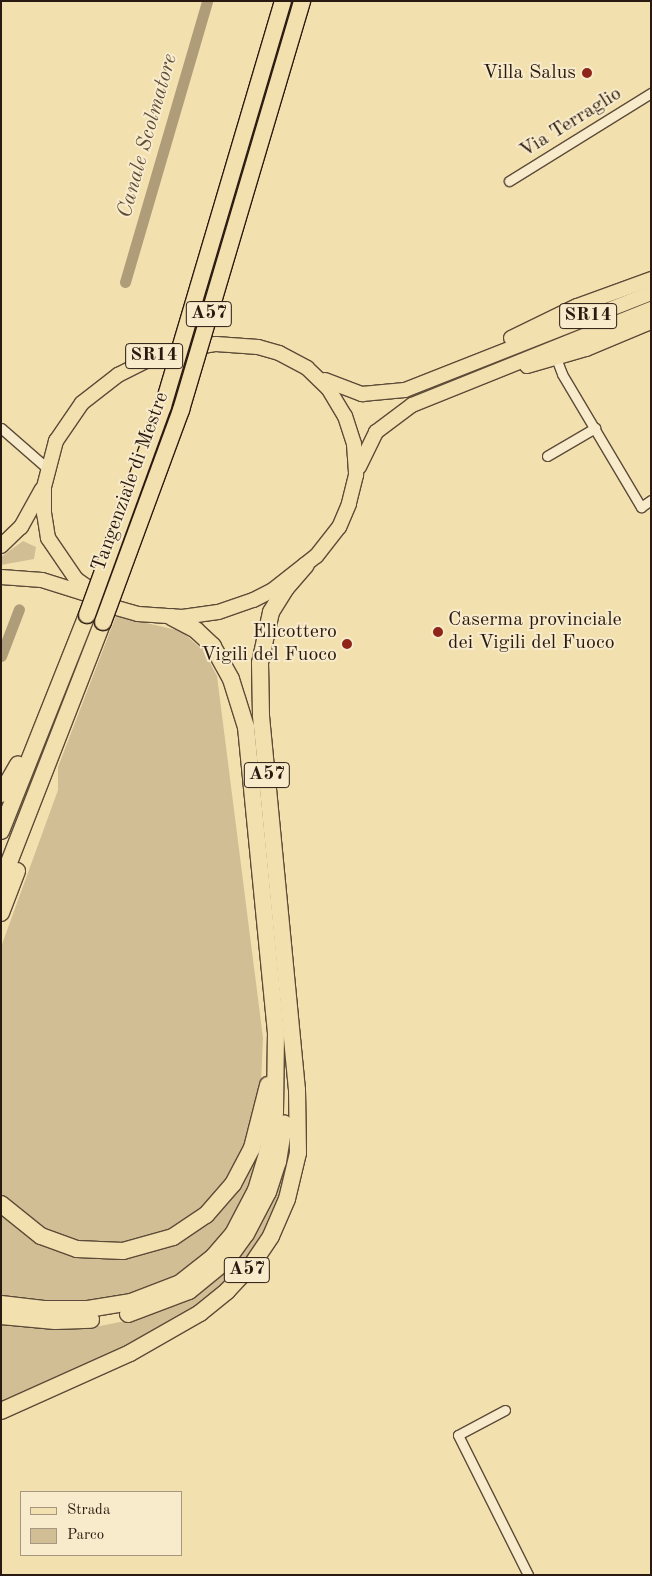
<!DOCTYPE html>
<html>
<head>
<meta charset="utf-8">
<style>
  body { margin:0 }
  #map { position:relative; width:652px; height:1576px; overflow:hidden; background:#f3e0af; font-family:"Old Standard TT",serif }
  div>[style] { position:absolute }
  .green>* { inset:0; background:#d1be94 }
  .canal>* { height:11px; margin:-5.5px; padding:0 5.5px; transform-origin:5.5px; border-radius:5.5px; background:#af9c79 }
  .roads { filter:drop-shadow(1px 0 #5c4b38) drop-shadow(-1px 0 #5c4b38) drop-shadow(0 1px #5c4b38) drop-shadow(0 -1px #5c4b38) }
  .street>* { height:9px; margin:-4.5px; padding:0 4.5px; transform-origin:4.5px; border-radius:4.5px; background:#f7ebcb }
  .primary>* { height:14px; margin:-7px; padding:0 7px; transform-origin:7px; border-radius:7px; background:#f3e0af }
  .highway>* { height:16px; margin:-8px; padding:0 8px; transform-origin:8px; border-radius:8px; background:#f3e0af }
  .bridges { filter:drop-shadow(1px 0 #2a1910) drop-shadow(-1px 0 #2a1910) drop-shadow(0 1px #2a1910) drop-shadow(0 -1px #2a1910) }
  .highway-bridge>* { height:16px; margin:-8px; padding:0 8px; transform-origin:8px; border-radius:8px; background:#f3e0af }
  .dots>* { width:14px; height:14px; translate:-50% -50%; box-sizing:border-box; border:2px solid #f7ebcb; border-radius:50% }
  span { translate:-50% -50%; white-space:nowrap; text-align:center; line-height:1.15; -webkit-text-stroke:4px #f7ebcb; paint-order:stroke }
  .shield-label span { padding:1px 4px; background:#f7ebcb; border:1px solid; border-radius:4px; -webkit-text-stroke-width:0 }
  .shield-label { font-size:19px; color:#2a1910; font-weight:700 }
  .poi-label { font-size:20px; color:#2a1910 }
  .right { translate:-100% -50%; text-align:right }
  .left { translate:0 -50%; text-align:left }
  .street-label { font-size:20px; color:#2a1910 }
  .water-label { font-size:21px; color:#5f4d3a; font-style:italic }
  .frame { position:absolute; inset:0; border:2px solid #2a1910; pointer-events:none }
  .legend { position:absolute; left:20px; top:1491px; width:162px; height:65px; box-sizing:border-box; background:#f7ebcb; border:1px solid #a59780; margin:0; padding:6px 9px; list-style:none; font-size:15px; color:#2a1910 }
  .legend li { display:flex; align-items:center; gap:10px; height:25px }
  .legend b { width:25px; border:1px solid #a59780 }
</style>
</head>
<body>
<div id="map">
  <div class="green">
    <div style="clip-path:polygon(23px 541px,36px 547px,34px 559px,1px 565px,1px 557px)"></div>
    <div style="clip-path:polygon(116px 616px,181px 631px,204px 651px,217px 676px,263px 1038px,261px 1082px,249px 1141px,217px 1201px,149px 1244px,71px 1245px,1px 1202px,1px 947px,58px 790px,58px 767px)"></div>
    <div style="clip-path:polygon(287px 1154px,290px 1156px,286px 1180px,270px 1225px,238px 1272px,173px 1325px,1px 1407px,1px 1322px,79px 1328px,100px 1326px,135px 1319px,171px 1306px)"></div>
    <div style="clip-path:polygon(255px 1157px,258px 1160px,251px 1183px,231px 1222px,214px 1246px,184px 1273px,155px 1288px,91px 1304px,1px 1299px,1px 1215px,36px 1241px,130px 1257px,145px 1254px,165px 1247px)"></div>
  </div>
  <div class="canal">
    <div style="left:125px;top:282px;width:293px;rotate:-73.7deg"></div>
    <div style="left:1px;top:656px;width:50px;rotate:-69deg"></div>
  </div>
  <div class="roads">
    <div class="street">
      <div style="left:509px;top:181px;width:167px;rotate:-31.8deg"></div>
      <div style="left:556px;top:358px;width:17px;rotate:69deg"></div>
      <div style="left:562px;top:374px;width:155px;rotate:59.3deg"></div>
      <div style="left:641px;top:507px;width:12px;rotate:-35deg"></div>
      <div style="left:1px;top:428px;width:62px;rotate:41.1deg"></div>
      <div style="left:547px;top:456px;width:56px;rotate:-30.3deg"></div>
      <div style="left:505px;top:1410px;width:53px;rotate:152deg"></div>
      <div style="left:458px;top:1435px;width:157px;rotate:63.4deg"></div>
    </div>
    <div class="primary">
      <div style="left:511px;top:338px;width:73px;rotate:-25.9deg"></div>
      <div style="left:577px;top:306px;width:79px;rotate:-20deg"></div>
      <div style="left:216px;top:344px;width:42px;rotate:4.1deg"></div>
      <div style="left:258px;top:347px;width:22px;rotate:16deg"></div>
      <div style="left:279px;top:353px;width:32px;rotate:28deg"></div>
      <div style="left:307px;top:368px;width:29px;rotate:44deg"></div>
      <div style="left:328px;top:388px;width:33px;rotate:59deg"></div>
      <div style="left:345px;top:416px;width:29px;rotate:72deg"></div>
      <div style="left:354px;top:444px;width:31px;rotate:86deg"></div>
      <div style="left:356px;top:475px;width:30px;rotate:104deg"></div>
      <div style="left:349px;top:504px;width:25px;rotate:113deg"></div>
      <div style="left:339px;top:527px;width:37px;rotate:128deg"></div>
      <div style="left:316px;top:556px;width:55px;rotate:141.7deg"></div>
      <div style="left:273px;top:590px;width:22px;rotate:153deg"></div>
      <div style="left:253px;top:600px;width:37px;rotate:161deg"></div>
      <div style="left:218px;top:612px;width:36px;rotate:172deg"></div>
      <div style="left:182px;top:617px;width:44px;rotate:-176.1deg"></div>
      <div style="left:138px;top:614px;width:22px;rotate:-164deg"></div>
      <div style="left:117px;top:608px;width:50px;rotate:-144.7deg"></div>
      <div style="left:76px;top:579px;width:50px;rotate:-124.3deg"></div>
      <div style="left:48px;top:538px;width:25px;rotate:-99deg"></div>
      <div style="left:44px;top:513px;width:26px;rotate:-90deg"></div>
      <div style="left:44px;top:487px;width:48px;rotate:-75.4deg"></div>
      <div style="left:56px;top:441px;width:46px;rotate:-55.6deg"></div>
      <div style="left:82px;top:403px;width:46px;rotate:-37.9deg"></div>
      <div style="left:118px;top:375px;width:49px;rotate:-26.6deg"></div>
      <div style="left:162px;top:353px;width:55px;rotate:-9.5deg"></div>
      <div style="left:527px;top:366px;width:61px;rotate:-16.1deg"></div>
      <div style="left:586px;top:349px;width:70px;rotate:-22.6deg"></div>
      <div style="left:325px;top:380px;width:40px;rotate:21deg"></div>
      <div style="left:362px;top:394px;width:43px;rotate:-5.3deg"></div>
      <div style="left:405px;top:390px;width:264px;rotate:-21.5deg"></div>
      <div style="left:359px;top:467px;width:39px;rotate:-64deg"></div>
      <div style="left:376px;top:432px;width:45px;rotate:-36.9deg"></div>
      <div style="left:412px;top:405px;width:258px;rotate:-21.9deg"></div>
      <div style="left:1px;top:546px;width:28px;rotate:-44deg"></div>
      <div style="left:21px;top:527px;width:43px;rotate:-61.1deg"></div>
      <div style="left:1px;top:577px;width:41px;rotate:4.2deg"></div>
      <div style="left:42px;top:580px;width:50px;rotate:17.4deg"></div>
    </div>
    <div class="highway">
      <div style="left:1px;top:794px;width:34px;rotate:-60deg"></div>
      <div style="left:1px;top:831px;width:232px;rotate:-68.3deg"></div>
      <div style="left:1px;top:883px;width:280px;rotate:-68.7deg"></div>
      <div style="left:1px;top:913px;width:45px;rotate:-69.1deg"></div>
      <div style="left:1px;top:1204px;width:51px;rotate:38.7deg"></div>
      <div style="left:41px;top:1236px;width:38px;rotate:20deg"></div>
      <div style="left:77px;top:1249px;width:46px;rotate:2.5deg"></div>
      <div style="left:123px;top:1251px;width:52px;rotate:-15.6deg"></div>
      <div style="left:173px;top:1237px;width:40px;rotate:-34deg"></div>
      <div style="left:206px;top:1215px;width:41px;rotate:-48.9deg"></div>
      <div style="left:233px;top:1184px;width:41px;rotate:-62.2deg"></div>
      <div style="left:252px;top:1148px;width:65px;rotate:-75.7deg"></div>
      <div style="left:1px;top:1304px;width:43px;rotate:6.6deg"></div>
      <div style="left:44px;top:1309px;width:44px"></div>
      <div style="left:88px;top:1309px;width:44px;rotate:-9.2deg"></div>
      <div style="left:131px;top:1302px;width:53px;rotate:-21.2deg"></div>
      <div style="left:180px;top:1283px;width:42px;rotate:-38.2deg"></div>
      <div style="left:213px;top:1257px;width:30px;rotate:-49deg"></div>
      <div style="left:233px;top:1234px;width:50px;rotate:-62.4deg"></div>
      <div style="left:256px;top:1190px;width:38px;rotate:-73deg"></div>
      <div style="left:267px;top:1154px;width:42px;rotate:-79deg"></div>
      <div style="left:275px;top:1113px;width:80px;rotate:-89.3deg"></div>
      <div style="left:276px;top:1033px;width:307px;rotate:-95.6deg"></div>
      <div style="left:246px;top:727px;width:50px;rotate:-107.4deg"></div>
      <div style="left:231px;top:679px;width:38px;rotate:-119deg"></div>
      <div style="left:213px;top:646px;width:23px;rotate:-137deg"></div>
      <div style="left:196px;top:630px;width:27px;rotate:-152deg"></div>
      <div style="left:128px;top:1314px;width:65px;rotate:-20.7deg"></div>
      <div style="left:189px;top:1291px;width:49px;rotate:-39.2deg"></div>
      <div style="left:227px;top:1260px;width:32px;rotate:-54deg"></div>
      <div style="left:246px;top:1234px;width:47px;rotate:-62.4deg"></div>
      <div style="left:268px;top:1192px;width:32px;rotate:-72deg"></div>
      <div style="left:278px;top:1162px;width:39px;rotate:-81deg"></div>
      <div style="left:1px;top:1316px;width:54px;rotate:5.3deg"></div>
      <div style="left:55px;top:1321px;width:36px;rotate:-2deg"></div>
      <div style="left:1px;top:1411px;width:141px;rotate:-24.2deg"></div>
      <div style="left:130px;top:1353px;width:81px;rotate:-29.7deg"></div>
      <div style="left:200px;top:1313px;width:35px;rotate:-39deg"></div>
      <div style="left:227px;top:1291px;width:38px;rotate:-47deg"></div>
      <div style="left:253px;top:1263px;width:32px;rotate:-56deg"></div>
      <div style="left:271px;top:1236px;width:40px;rotate:-66.6deg"></div>
      <div style="left:287px;top:1199px;width:47px;rotate:-76.6deg"></div>
      <div style="left:298px;top:1153px;width:63px;rotate:-90.9deg"></div>
      <div style="left:297px;top:1090px;width:377px;rotate:-95.5deg"></div>
      <div style="left:261px;top:715px;width:52px;rotate:-91.1deg"></div>
      <div style="left:260px;top:663px;width:52px;rotate:-77.8deg"></div>
      <div style="left:271px;top:612px;width:28px;rotate:-58deg"></div>
      <div style="left:286px;top:588px;width:30px;rotate:-49deg"></div>
    </div>
  </div>
  <div class="bridges">
    <div class="highway-bridge">
      <div style="left:87px;top:615px;width:222px;rotate:-70deg"></div>
      <div style="left:163px;top:406px;width:422px;rotate:-73.5deg"></div>
      <div style="left:103px;top:622px;width:226px;rotate:-69.8deg"></div>
      <div style="left:181px;top:410px;width:427px;rotate:-73.5deg"></div>
    </div>
  </div>
  <div class="dots">
    <div style="left:587px;top:73px;background:#8f2418"></div>
    <div style="left:438px;top:632px;background:#8f2418"></div>
    <div style="left:347px;top:644px;background:#8f2418"></div>
  </div>
  <div class="shield-label">
    <span style="left:209px;top:314px">A57</span>
    <span style="left:588px;top:316px">SR14</span>
    <span style="left:154px;top:356px">SR14</span>
    <span style="left:267px;top:775px">A57</span>
    <span style="left:247px;top:1270px">A57</span>
  </div>
  <div class="poi-label">
    <span class="right" style="left:576px;top:73px">Villa Salus</span>
    <span class="left" style="left:448px;top:632px">Caserma provinciale<br>dei Vigili del Fuoco</span>
    <span class="right" style="left:337px;top:644px">Elicottero<br>Vigili del Fuoco</span>
  </div>
  <div class="street-label">
    <span style="left:571px;top:123px;rotate:-32deg">Via Terraglio</span>
    <span style="left:131px;top:482px;rotate:-70deg">Tangenziale di Mestre</span>
  </div>
  <div class="water-label">
    <span style="left:148px;top:136px;rotate:-74deg">Canale Scolmatore</span>
  </div>
  <div class="frame"></div>
  <ul class="legend">
  <li><b style="height:6px;background:#f3e0af"></b>Strada</li>
  <li><b style="height:14px;background:#d1be94"></b>Parco</li>
  </ul>
</div>
</body>
</html>
